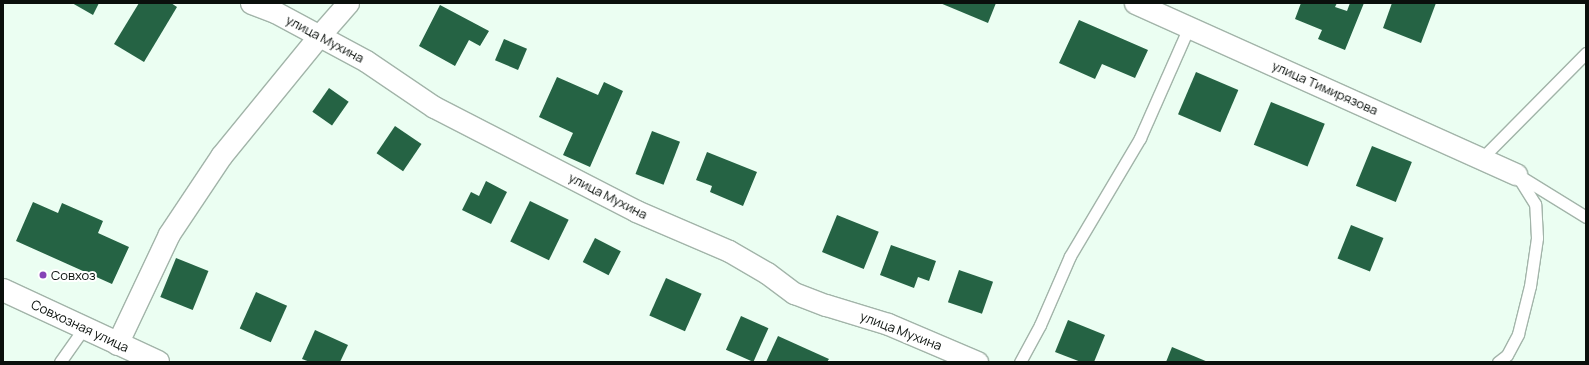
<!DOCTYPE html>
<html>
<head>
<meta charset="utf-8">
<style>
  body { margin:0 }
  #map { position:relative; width:1589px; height:365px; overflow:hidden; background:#ebfef2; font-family:Manrope,sans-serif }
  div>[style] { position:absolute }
  .building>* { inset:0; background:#256344; transform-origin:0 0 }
  .roads { filter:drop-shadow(1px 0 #a2b4a9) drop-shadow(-1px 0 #a2b4a9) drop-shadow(0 1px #a2b4a9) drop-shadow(0 -1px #a2b4a9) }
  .service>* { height:11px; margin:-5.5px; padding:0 5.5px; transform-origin:5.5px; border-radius:5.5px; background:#fff }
  .minor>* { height:21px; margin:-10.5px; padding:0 10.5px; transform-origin:10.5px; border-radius:10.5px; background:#fff }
  .tertiary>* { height:22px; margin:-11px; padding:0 11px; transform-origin:11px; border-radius:11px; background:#fff }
  .dots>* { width:11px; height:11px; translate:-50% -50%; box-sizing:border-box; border:2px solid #fff; border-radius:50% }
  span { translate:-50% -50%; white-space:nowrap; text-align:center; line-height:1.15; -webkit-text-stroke:4px #fff; paint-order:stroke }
  .street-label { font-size:13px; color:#0a100c }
  .poi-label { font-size:13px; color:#0a100c }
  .left { translate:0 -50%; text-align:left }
  .frame { position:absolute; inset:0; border:4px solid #0a100c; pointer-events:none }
</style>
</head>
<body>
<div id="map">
  <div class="building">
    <div style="clip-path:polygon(72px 3px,99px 3px,93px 15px)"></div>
    <div style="clip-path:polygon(139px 3px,171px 3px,177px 7px,144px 62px,114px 44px)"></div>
    <div style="clip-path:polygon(940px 3px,996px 3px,988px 23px)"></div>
    <div style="clip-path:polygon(1301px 3px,1337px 3px,1335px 7px,1347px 11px,1350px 3px,1364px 3px,1345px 50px,1318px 39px,1322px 30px,1295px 19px)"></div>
    <div style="clip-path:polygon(1392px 3px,1436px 3px,1421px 43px,1383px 28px)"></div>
    <div style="clip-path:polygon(440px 5px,489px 31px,480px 46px,469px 40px,455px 66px,419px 46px)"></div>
    <div style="clip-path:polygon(1079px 20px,1148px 50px,1135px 78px,1102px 64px,1095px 79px,1059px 63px)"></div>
    <div style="left:504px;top:39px;width:25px;height:23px;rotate:23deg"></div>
    <div style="left:1196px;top:72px;width:46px;height:46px;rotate:23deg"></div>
    <div style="clip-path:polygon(557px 77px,598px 95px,604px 82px,623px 91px,590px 167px,563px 155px,573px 133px,539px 117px)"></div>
    <div style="left:329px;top:88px;width:24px;height:29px;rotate:35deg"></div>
    <div style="left:1271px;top:102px;width:58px;height:46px;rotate:22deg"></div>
    <div style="left:395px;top:126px;width:32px;height:33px;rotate:34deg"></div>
    <div style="left:652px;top:131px;width:30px;height:46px;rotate:21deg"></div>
    <div style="left:1372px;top:146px;width:43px;height:43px;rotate:22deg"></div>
    <div style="clip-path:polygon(707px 152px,757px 172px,743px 206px,710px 192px,712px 186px,696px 180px)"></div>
    <div style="clip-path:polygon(486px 181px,507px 192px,491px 224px,462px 210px,471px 192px,479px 196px)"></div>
    <div style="left:530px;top:201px;width:43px;height:45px;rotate:26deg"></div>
    <div style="clip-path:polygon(33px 202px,58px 213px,62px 203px,103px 221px,98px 233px,129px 247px,112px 284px,16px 241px)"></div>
    <div style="left:837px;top:215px;width:45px;height:40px;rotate:22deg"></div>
    <div style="left:1351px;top:225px;width:35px;height:36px;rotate:22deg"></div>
    <div style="left:595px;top:238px;width:29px;height:27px;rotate:27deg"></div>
    <div style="clip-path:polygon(891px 245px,936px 261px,929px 281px,918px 277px,914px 288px,880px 275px)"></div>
    <div style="left:176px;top:258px;width:35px;height:42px;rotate:22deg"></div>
    <div style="left:959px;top:270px;width:36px;height:34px;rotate:19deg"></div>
    <div style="left:666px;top:278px;width:39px;height:41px;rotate:24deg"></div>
    <div style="left:256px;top:292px;width:34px;height:40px;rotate:24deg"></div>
    <div style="left:741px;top:316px;width:30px;height:37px;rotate:24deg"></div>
    <div style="clip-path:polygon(1068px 320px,1105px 335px,1094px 362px,1081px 362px,1055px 352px)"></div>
    <div style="clip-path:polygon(315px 330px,348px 345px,340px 362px,310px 362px,302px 359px)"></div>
    <div style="clip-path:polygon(778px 336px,829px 359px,827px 362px,766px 362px)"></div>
    <div style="clip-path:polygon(1172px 347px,1208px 362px,1166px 362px)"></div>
  </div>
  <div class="roads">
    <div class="service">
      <div style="left:1482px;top:158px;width:148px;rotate:-45.3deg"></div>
      <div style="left:1518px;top:175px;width:80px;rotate:31.7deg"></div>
      <div style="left:60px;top:362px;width:42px;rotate:-54.8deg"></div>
      <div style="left:1020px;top:362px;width:42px;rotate:-61.6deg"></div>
      <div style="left:1040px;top:325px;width:75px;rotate:-66.5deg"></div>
      <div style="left:1070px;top:256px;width:137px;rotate:-59.3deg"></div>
      <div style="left:1140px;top:138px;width:121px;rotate:-66.2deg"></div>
      <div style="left:1498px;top:362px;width:11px;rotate:-38deg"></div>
      <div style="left:1507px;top:355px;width:24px;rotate:-62deg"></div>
      <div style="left:1518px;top:334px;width:49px;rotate:-76deg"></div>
      <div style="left:1530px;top:286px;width:49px;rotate:-81.7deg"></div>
      <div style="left:1537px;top:238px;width:34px;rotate:-93deg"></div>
      <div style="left:1535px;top:204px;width:36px;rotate:-122deg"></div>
    </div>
    <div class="minor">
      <div style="left:251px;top:3px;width:26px;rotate:21deg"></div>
      <div style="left:275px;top:12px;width:103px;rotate:28.3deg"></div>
      <div style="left:366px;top:61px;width:82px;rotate:34.1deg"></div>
      <div style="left:434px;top:107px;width:227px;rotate:27.2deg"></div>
      <div style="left:636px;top:211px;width:101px;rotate:23.3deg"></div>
      <div style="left:729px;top:251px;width:44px;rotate:30.1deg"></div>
      <div style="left:767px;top:273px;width:34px;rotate:37deg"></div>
      <div style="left:794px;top:293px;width:34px;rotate:21deg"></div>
      <div style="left:826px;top:305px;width:65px;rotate:17deg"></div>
      <div style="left:888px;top:324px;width:97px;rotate:23.1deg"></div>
      <div style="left:1135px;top:3px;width:418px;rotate:24.2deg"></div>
      <div style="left:117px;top:344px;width:122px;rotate:-64.7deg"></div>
      <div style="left:169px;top:234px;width:94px;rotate:-56.3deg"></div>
      <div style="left:221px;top:156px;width:155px;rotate:-50.8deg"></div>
      <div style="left:319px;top:36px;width:44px;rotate:-48.7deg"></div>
    </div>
    <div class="tertiary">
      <div style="left:3px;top:290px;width:171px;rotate:24.9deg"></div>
    </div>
  </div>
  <div class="dots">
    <div style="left:43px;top:275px;background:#8743b7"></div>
  </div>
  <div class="street-label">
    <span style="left:325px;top:39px;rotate:28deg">улица Мухина</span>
    <span style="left:1325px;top:88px;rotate:24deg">улица Тимирязова</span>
    <span style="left:608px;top:196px;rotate:27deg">улица Мухина</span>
    <span style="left:80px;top:326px;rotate:25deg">Совхозная улица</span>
    <span style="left:901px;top:331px;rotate:21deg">улица Мухина</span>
  </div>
  <div class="poi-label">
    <span class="left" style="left:51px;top:275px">Совхоз</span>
  </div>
  <div class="frame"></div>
</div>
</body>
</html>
